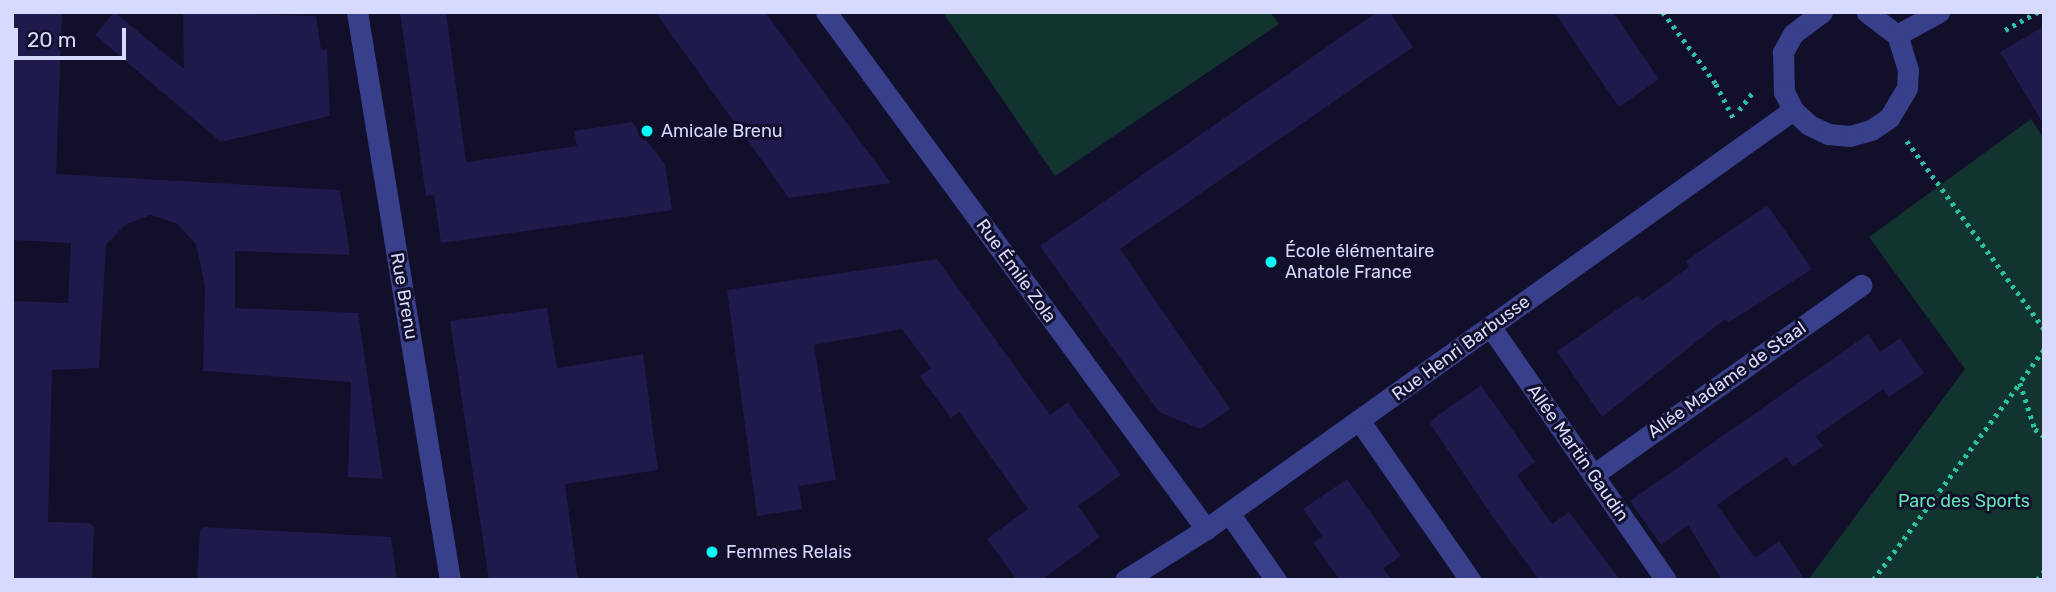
<!DOCTYPE html>
<html>
<head>
<meta charset="utf-8">
<style>
  body { margin:0 }
  #map { position:relative; width:2056px; height:592px; overflow:hidden; background:#110f2a; font-family:Rubik,sans-serif }
  div>[style] { position:absolute }
  .green>* { inset:0; background:#12342f }
  .building>* { inset:0; background:#1e1a4c }
  .path>* { height:4.5px; margin-top:-2.25px; transform-origin:0; background:repeating-linear-gradient(90deg,#2bc1a5 0 3.5px,transparent 0 8.5px) }
  .minor>* { height:21px; margin:-10.5px; padding:0 10.5px; transform-origin:10.5px; border-radius:10.5px; background:#383f8b }
  .dots>* { width:19px; height:19px; translate:-50% -50%; box-sizing:border-box; border:4px solid #110f2a; border-radius:50% }
  span { translate:-50% -50%; white-space:nowrap; text-align:center; line-height:1.15; -webkit-text-stroke:6px #110f2a; paint-order:stroke }
  .poi-label { font-size:18px; color:#d8d9ff }
  .left { translate:0 -50%; text-align:left }
  .street-label { font-size:18px; color:#d8d9ff }
  .park-label { font-size:18px; color:#5ee6b3 }
  .frame { position:absolute; inset:0; border:14px solid #d8d9ff; pointer-events:none }
  .scale { position:absolute; left:14px; top:28px; width:112px; height:32px; box-sizing:border-box; border:4px solid #d8d9ff; border-top:0; padding-left:9px; font-size:21px; line-height:24px; white-space:nowrap; color:#d8d9ff; -webkit-text-stroke:5px #110f2a; paint-order:stroke }
</style>
</head>
<body>
<div id="map">
  <div class="green">
    <div style="clip-path:polygon(1270px 12px,1279px 24px,1055px 176px,944px 14px)"></div>
    <div style="clip-path:polygon(2031px 119px,2044px 139px,2044px 580px,1808px 580px,1965px 369px,1869px 237px)"></div>
  </div>
  <div class="building">
    <div style="clip-path:polygon(12px 12px,62px 12px,56px 174px,340px 190px,350px 255px,235px 251px,235px 308px,358px 313px,383px 479px,348px 477px,351px 382px,203px 371px,205px 287px,196px 244px,176px 223px,150px 215px,125px 225px,106px 245px,99px 368px,52px 370px,48px 522px,90px 523px,94px 527px,92px 580px,12px 580px,12px 301px,68px 303px,71px 243px,12px 240px)"></div>
    <div style="clip-path:polygon(114px 12px,184px 69px,183px 12px,316px 16px,321px 50px,327px 49px,330px 116px,221px 142px,95px 35px)"></div>
    <div style="clip-path:polygon(400px 12px,446px 12px,466px 162px,577px 146px,574px 131px,632px 122px,665px 164px,672px 210px,441px 243px,434px 195px,426px 196px)"></div>
    <div style="clip-path:polygon(655px 12px,765px 12px,891px 183px,789px 198px)"></div>
    <div style="clip-path:polygon(1377px 12px,1390px 12px,1413px 47px,1120px 249px,1230px 409px,1200px 429px,1159px 412px,1040px 246px)"></div>
    <div style="clip-path:polygon(1554px 12px,1613px 12px,1659px 79px,1619px 107px)"></div>
    <div style="clip-path:polygon(2044px 26px,2044px 125px,2000px 52px)"></div>
    <div style="clip-path:polygon(1767px 205px,1812px 269px,1728px 323px,1725px 319px,1602px 417px,1557px 351px,1638px 295px,1642px 301px,1689px 267px,1686px 261px)"></div>
    <div style="clip-path:polygon(937px 259px,1050px 415px,1068px 402px,1121px 475px,1078px 506px,1100px 537px,1041px 580px,1017px 580px,987px 539px,1028px 509px,959px 412px,951px 418px,920px 376px,931px 368px,902px 329px,814px 345px,836px 480px,799px 486px,802px 509px,757px 516px,727px 290px)"></div>
    <div style="clip-path:polygon(547px 308px,557px 368px,643px 354px,658px 470px,565px 484px,578px 580px,489px 580px,450px 321px)"></div>
    <div style="clip-path:polygon(1868px 334px,1880px 352px,1900px 338px,1924px 373px,1889px 397px,1883px 389px,1816px 436px,1823px 446px,1793px 467px,1786px 457px,1717px 505px,1755px 558px,1779px 541px,1805px 580px,1722px 580px,1688px 525px,1661px 545px,1630px 501px)"></div>
    <div style="clip-path:polygon(1481px 385px,1535px 462px,1517px 475px,1552px 524px,1569px 512px,1620px 580px,1539px 580px,1492px 516px,1429px 422px)"></div>
    <div style="clip-path:polygon(1347px 479px,1401px 556px,1383px 568px,1392px 580px,1340px 580px,1313px 543px,1322px 536px,1303px 509px)"></div>
    <div style="clip-path:polygon(204px 527px,391px 537px,397px 580px,197px 580px,200px 531px)"></div>
  </div>
  <div class="path">
    <div style="left:1663px;top:12px;width:89px;rotate:53.6deg"></div>
    <div style="left:1716px;top:84px;width:39px;rotate:63deg"></div>
    <div style="left:2005px;top:30px;width:38px;rotate:-29deg"></div>
    <div style="left:1739px;top:110px;width:23px;rotate:-52deg"></div>
    <div style="left:1907px;top:141px;width:233px;rotate:53.9deg"></div>
    <div style="left:2044px;top:350px;width:41px;rotate:126deg"></div>
    <div style="left:2020px;top:383px;width:48px;rotate:71.9deg"></div>
    <div style="left:2035px;top:429px;width:11px;rotate:38deg"></div>
    <div style="left:1873px;top:580px;width:246px;rotate:-53.3deg"></div>
    <div style="left:2037px;top:580px;width:11px;rotate:-52deg"></div>
  </div>
  <div class="minor">
    <div style="left:357px;top:12px;width:576px;rotate:80.7deg"></div>
    <div style="left:826px;top:12px;width:642px;rotate:53.68deg"></div>
    <div style="left:1822px;top:12px;width:36px;rotate:143deg"></div>
    <div style="left:1793px;top:34px;width:21px;rotate:119deg"></div>
    <div style="left:1783px;top:52px;width:40px;rotate:88.6deg"></div>
    <div style="left:1784px;top:92px;width:20px;rotate:63deg"></div>
    <div style="left:1793px;top:110px;width:22px;rotate:43deg"></div>
    <div style="left:1809px;top:125px;width:21px;rotate:25deg"></div>
    <div style="left:1828px;top:134px;width:22px;rotate:5deg"></div>
    <div style="left:1850px;top:136px;width:22px;rotate:-16deg"></div>
    <div style="left:1871px;top:130px;width:22px;rotate:-34deg"></div>
    <div style="left:1889px;top:118px;width:35px;rotate:-59deg"></div>
    <div style="left:1907px;top:88px;width:18px;rotate:-87deg"></div>
    <div style="left:1908px;top:70px;width:37px;rotate:-107deg"></div>
    <div style="left:1897px;top:35px;width:38px;rotate:-143deg"></div>
    <div style="left:1897px;top:35px;width:48px;rotate:-28.7deg"></div>
    <div style="left:1490px;top:326px;width:309px;rotate:55.3deg"></div>
    <div style="left:1359px;top:420px;width:195px;rotate:55.2deg"></div>
    <div style="left:1593px;top:475px;width:329px;rotate:-35.3deg"></div>
    <div style="left:1229px;top:513px;width:82px;rotate:55deg"></div>
    <div style="left:1125px;top:580px;width:96px;rotate:-32.2deg"></div>
    <div style="left:1206px;top:529px;width:721px;rotate:-35.52deg"></div>
  </div>
  <div class="dots">
    <div style="left:647px;top:131px;background:#04fffa"></div>
    <div style="left:1271px;top:262px;background:#04fffa"></div>
    <div style="left:712px;top:552px;background:#04fffa"></div>
  </div>
  <div class="poi-label">
    <span class="left" style="left:661px;top:131px">Amicale Brenu</span>
    <span class="left" style="left:1285px;top:262px">École élémentaire<br>Anatole France</span>
    <span class="left" style="left:726px;top:552px">Femmes Relais</span>
  </div>
  <div class="street-label">
    <span style="left:1016px;top:271px;rotate:54deg">Rue Émile Zola</span>
    <span style="left:404px;top:296px;rotate:80deg">Rue Brenu</span>
    <span style="left:1461px;top:348px;rotate:-36deg">Rue Henri Barbusse</span>
    <span style="left:1727px;top:380px;rotate:-35deg">Allée Madame de Staal</span>
    <span style="left:1578px;top:453px;rotate:55deg">Allée Martin Gaudin</span>
  </div>
  <div class="park-label">
    <span style="left:1964px;top:501px">Parc des Sports</span>
  </div>
  <div class="frame"></div>
  <div class="scale">20 m</div>
</div>
</body>
</html>
